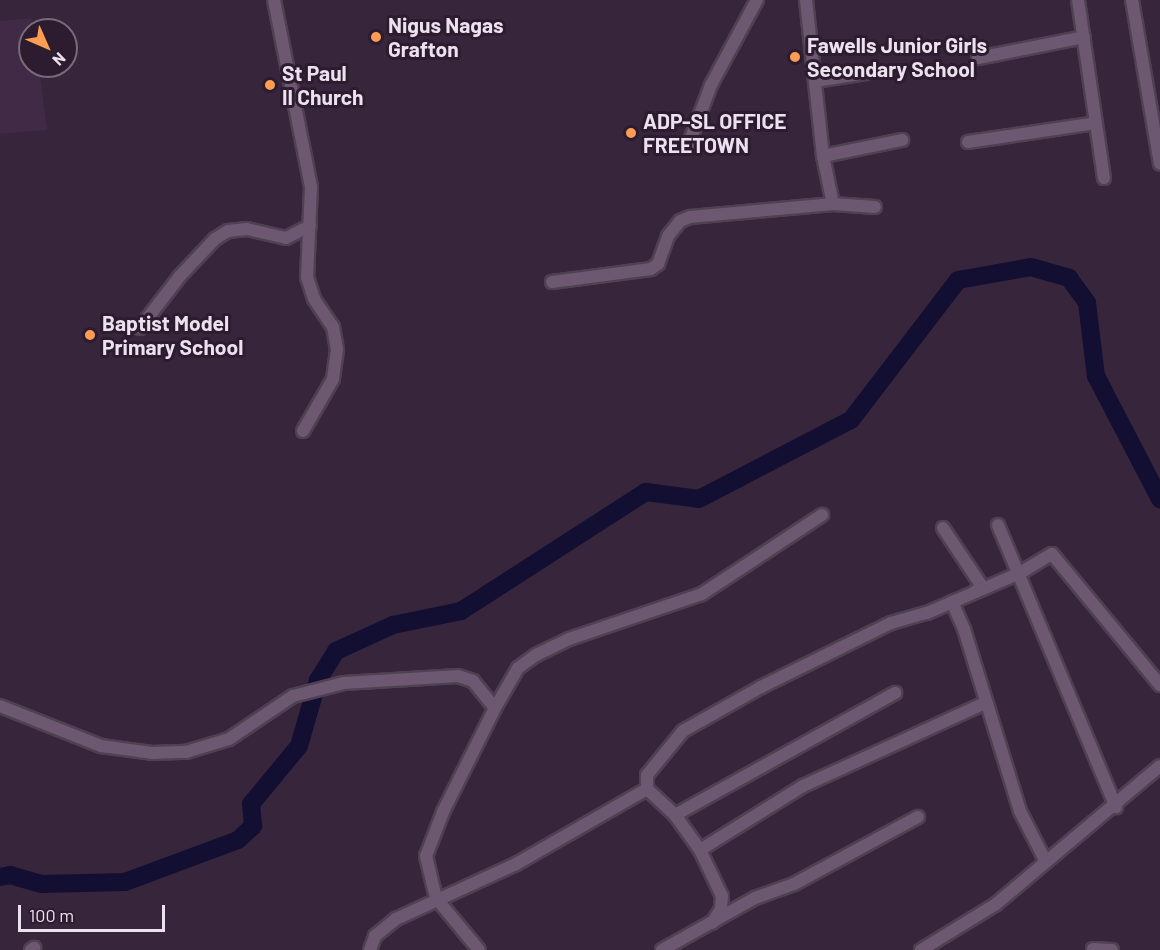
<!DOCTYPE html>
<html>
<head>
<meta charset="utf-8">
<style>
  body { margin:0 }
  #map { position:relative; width:1160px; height:950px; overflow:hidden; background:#37253b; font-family:Barlow,sans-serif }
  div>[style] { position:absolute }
  .built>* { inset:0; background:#412a46 }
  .river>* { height:18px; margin:-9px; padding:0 9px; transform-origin:9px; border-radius:9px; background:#120f32 }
  .roads { filter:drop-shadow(2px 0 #4f4052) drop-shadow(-2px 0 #4f4052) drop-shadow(0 2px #4f4052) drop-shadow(0 -2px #4f4052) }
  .minor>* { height:12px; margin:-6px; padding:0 6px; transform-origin:6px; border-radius:6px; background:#6c5870 }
  .dots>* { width:16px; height:16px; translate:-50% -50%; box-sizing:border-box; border:3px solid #2d1b30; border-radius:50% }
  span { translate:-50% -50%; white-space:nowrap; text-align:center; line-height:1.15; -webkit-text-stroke:6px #2d1b30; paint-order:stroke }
  .poi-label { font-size:21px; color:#ece1ef; font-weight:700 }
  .left { translate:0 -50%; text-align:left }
  .north { position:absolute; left:18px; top:18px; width:60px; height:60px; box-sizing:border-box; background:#2d1b30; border:2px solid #796a7c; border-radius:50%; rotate:135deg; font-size:16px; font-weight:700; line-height:24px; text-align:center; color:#ece1ef }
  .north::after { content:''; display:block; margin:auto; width:21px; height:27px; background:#fc9d53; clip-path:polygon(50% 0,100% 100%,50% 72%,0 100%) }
  .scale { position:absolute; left:18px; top:905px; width:147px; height:27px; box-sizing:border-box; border:3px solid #ece1ef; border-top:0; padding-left:8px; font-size:18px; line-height:21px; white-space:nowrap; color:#ece1ef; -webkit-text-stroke:4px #2d1b30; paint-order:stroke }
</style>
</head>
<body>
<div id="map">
  <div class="built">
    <div style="clip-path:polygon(32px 18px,30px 66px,39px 66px,47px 130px,0 134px,0 21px)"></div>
  </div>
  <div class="river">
    <div style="left:0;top:877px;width:10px;rotate:-11deg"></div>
    <div style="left:10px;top:875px;width:33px;rotate:16deg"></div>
    <div style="left:42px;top:884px;width:83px;rotate:-1.4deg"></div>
    <div style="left:125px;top:882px;width:121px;rotate:-20.4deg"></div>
    <div style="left:238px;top:840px;width:21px;rotate:-43deg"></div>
    <div style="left:253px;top:826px;width:22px;rotate:-95deg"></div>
    <div style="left:251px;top:804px;width:75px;rotate:-50.4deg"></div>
    <div style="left:299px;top:746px;width:69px;rotate:-73.9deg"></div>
    <div style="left:318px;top:680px;width:34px;rotate:-58deg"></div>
    <div style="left:336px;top:651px;width:63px;rotate:-24.5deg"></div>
    <div style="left:393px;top:625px;width:69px;rotate:-11.6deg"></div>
    <div style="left:461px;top:611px;width:220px;rotate:-32.8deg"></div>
    <div style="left:646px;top:492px;width:53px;rotate:7.5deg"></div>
    <div style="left:699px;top:499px;width:171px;rotate:-27.5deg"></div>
    <div style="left:851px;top:420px;width:176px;rotate:-52.6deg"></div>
    <div style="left:958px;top:280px;width:74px;rotate:-10.1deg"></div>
    <div style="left:1031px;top:267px;width:40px;rotate:16deg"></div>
    <div style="left:1069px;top:278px;width:31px;rotate:54deg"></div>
    <div style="left:1087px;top:303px;width:74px;rotate:83deg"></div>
    <div style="left:1096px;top:376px;width:139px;rotate:62.5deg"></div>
  </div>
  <div class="roads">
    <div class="minor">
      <div style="left:274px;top:0;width:191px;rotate:78.8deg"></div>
      <div style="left:311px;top:187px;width:90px;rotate:92.5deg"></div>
      <div style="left:307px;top:277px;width:23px;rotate:72deg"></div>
      <div style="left:314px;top:299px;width:34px;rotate:56deg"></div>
      <div style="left:333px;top:327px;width:23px;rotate:80deg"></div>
      <div style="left:337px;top:350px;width:29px;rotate:98deg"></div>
      <div style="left:333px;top:379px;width:60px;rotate:120deg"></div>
      <div style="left:806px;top:0;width:157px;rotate:83.8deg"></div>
      <div style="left:823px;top:156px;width:49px;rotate:78.2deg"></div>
      <div style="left:1078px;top:0;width:180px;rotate:81.7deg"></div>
      <div style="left:1132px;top:0;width:166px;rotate:80.3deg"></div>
      <div style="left:978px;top:58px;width:108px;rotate:-11.2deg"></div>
      <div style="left:815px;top:81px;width:52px;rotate:-8.9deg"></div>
      <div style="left:968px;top:142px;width:129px;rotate:-8.4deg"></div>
      <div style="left:688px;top:146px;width:65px;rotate:-69.3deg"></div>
      <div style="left:711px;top:85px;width:97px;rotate:-61.6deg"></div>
      <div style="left:823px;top:156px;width:81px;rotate:-11.4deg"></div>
      <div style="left:552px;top:282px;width:100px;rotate:-7.5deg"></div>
      <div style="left:651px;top:269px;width:9px;rotate:-36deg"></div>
      <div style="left:658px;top:264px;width:30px;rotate:-70deg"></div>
      <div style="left:668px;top:236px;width:19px;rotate:-51deg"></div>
      <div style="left:680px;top:221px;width:11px;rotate:-22deg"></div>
      <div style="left:690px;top:217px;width:144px;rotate:-5.2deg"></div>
      <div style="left:833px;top:204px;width:42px;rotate:4.1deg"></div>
      <div style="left:140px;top:328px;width:66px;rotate:-52.4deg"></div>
      <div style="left:180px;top:276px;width:51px;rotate:-46.6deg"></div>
      <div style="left:215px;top:239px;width:15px;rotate:-32deg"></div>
      <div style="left:228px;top:231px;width:19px;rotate:-6deg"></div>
      <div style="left:247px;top:229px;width:40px;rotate:13deg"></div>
      <div style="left:286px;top:238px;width:27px;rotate:-27deg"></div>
      <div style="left:998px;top:525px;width:306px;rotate:67.3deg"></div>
      <div style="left:943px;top:528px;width:72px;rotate:56.3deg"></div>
      <div style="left:983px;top:588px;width:8px;rotate:157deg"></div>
      <div style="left:958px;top:600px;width:6px;rotate:162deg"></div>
      <div style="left:952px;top:602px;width:30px;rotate:66deg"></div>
      <div style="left:964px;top:629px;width:190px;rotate:72.9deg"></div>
      <div style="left:1020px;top:811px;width:57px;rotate:63deg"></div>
      <div style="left:0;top:706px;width:109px;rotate:21.6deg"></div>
      <div style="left:101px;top:746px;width:51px;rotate:7.8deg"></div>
      <div style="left:152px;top:753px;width:34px;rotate:-2deg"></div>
      <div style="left:186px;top:752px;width:45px;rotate:-16.8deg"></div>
      <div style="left:229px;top:739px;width:77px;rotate:-33.9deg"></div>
      <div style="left:293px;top:696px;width:53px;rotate:-14.3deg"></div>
      <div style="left:344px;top:683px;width:114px;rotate:-3.5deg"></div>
      <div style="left:458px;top:676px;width:16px;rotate:18deg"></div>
      <div style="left:473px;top:681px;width:35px;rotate:51deg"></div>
      <div style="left:495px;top:708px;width:116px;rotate:116.6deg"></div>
      <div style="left:443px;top:812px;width:47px;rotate:111.1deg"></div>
      <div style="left:426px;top:856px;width:43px;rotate:76.6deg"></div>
      <div style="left:436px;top:898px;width:67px;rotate:50.4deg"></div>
      <div style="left:495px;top:708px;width:46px;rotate:-60.1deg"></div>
      <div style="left:518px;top:668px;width:22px;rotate:-36deg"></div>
      <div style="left:536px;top:655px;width:37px;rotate:-26deg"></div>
      <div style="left:569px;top:639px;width:140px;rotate:-18.7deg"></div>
      <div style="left:702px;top:594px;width:144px;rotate:-33.4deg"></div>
      <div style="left:675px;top:815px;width:252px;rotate:-29deg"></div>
      <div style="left:700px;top:850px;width:121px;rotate:-31.9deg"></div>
      <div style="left:803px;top:786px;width:200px;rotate:-24.5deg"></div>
      <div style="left:712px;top:923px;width:17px;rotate:-57deg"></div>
      <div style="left:721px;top:909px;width:13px;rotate:-86deg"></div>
      <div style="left:722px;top:896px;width:51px;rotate:-115.6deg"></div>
      <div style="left:700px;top:850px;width:43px;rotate:-125.5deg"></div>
      <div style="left:675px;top:815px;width:38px;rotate:-137deg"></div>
      <div style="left:647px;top:789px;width:14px;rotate:-90deg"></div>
      <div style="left:647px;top:775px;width:57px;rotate:-50.7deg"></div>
      <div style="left:683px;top:731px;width:90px;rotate:-29.4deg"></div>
      <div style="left:761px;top:687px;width:145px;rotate:-26.2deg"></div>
      <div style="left:891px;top:623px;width:37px;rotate:-16deg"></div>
      <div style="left:927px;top:613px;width:101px;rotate:-23.3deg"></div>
      <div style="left:1020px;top:573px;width:37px;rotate:-31deg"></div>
      <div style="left:1052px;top:554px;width:170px;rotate:50.5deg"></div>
      <div style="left:1093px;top:949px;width:19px;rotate:3deg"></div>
      <div style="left:31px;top:950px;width:4px;rotate:-34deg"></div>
      <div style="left:370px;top:950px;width:15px;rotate:-70deg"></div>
      <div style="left:375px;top:936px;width:27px;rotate:-39deg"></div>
      <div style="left:396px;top:919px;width:132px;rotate:-24.6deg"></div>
      <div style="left:516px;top:864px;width:151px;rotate:-29.8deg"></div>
      <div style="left:662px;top:950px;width:107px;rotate:-29.2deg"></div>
      <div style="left:755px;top:898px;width:41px;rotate:-19.7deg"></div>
      <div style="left:794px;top:884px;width:141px;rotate:-28.4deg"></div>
      <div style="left:921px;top:950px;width:88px;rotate:-31.5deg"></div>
      <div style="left:996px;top:904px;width:214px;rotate:-40.1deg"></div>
    </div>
  </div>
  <div class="dots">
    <div style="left:376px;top:37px;background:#fc9d53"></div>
    <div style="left:795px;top:57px;background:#fc9d53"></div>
    <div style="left:270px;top:85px;background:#fc9d53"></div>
    <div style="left:631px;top:133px;background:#fc9d53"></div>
    <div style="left:90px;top:335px;background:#fc9d53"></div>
  </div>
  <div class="poi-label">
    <span class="left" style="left:388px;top:37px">Nigus Nagas<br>Grafton</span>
    <span class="left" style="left:807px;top:57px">Fawells Junior Girls<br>Secondary School</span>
    <span class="left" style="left:282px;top:85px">St Paul<br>II Church</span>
    <span class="left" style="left:643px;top:133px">ADP-SL OFFICE<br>FREETOWN</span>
    <span class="left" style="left:102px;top:335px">Baptist Model<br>Primary School</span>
  </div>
  <div class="north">N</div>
  <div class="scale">100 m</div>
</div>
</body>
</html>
